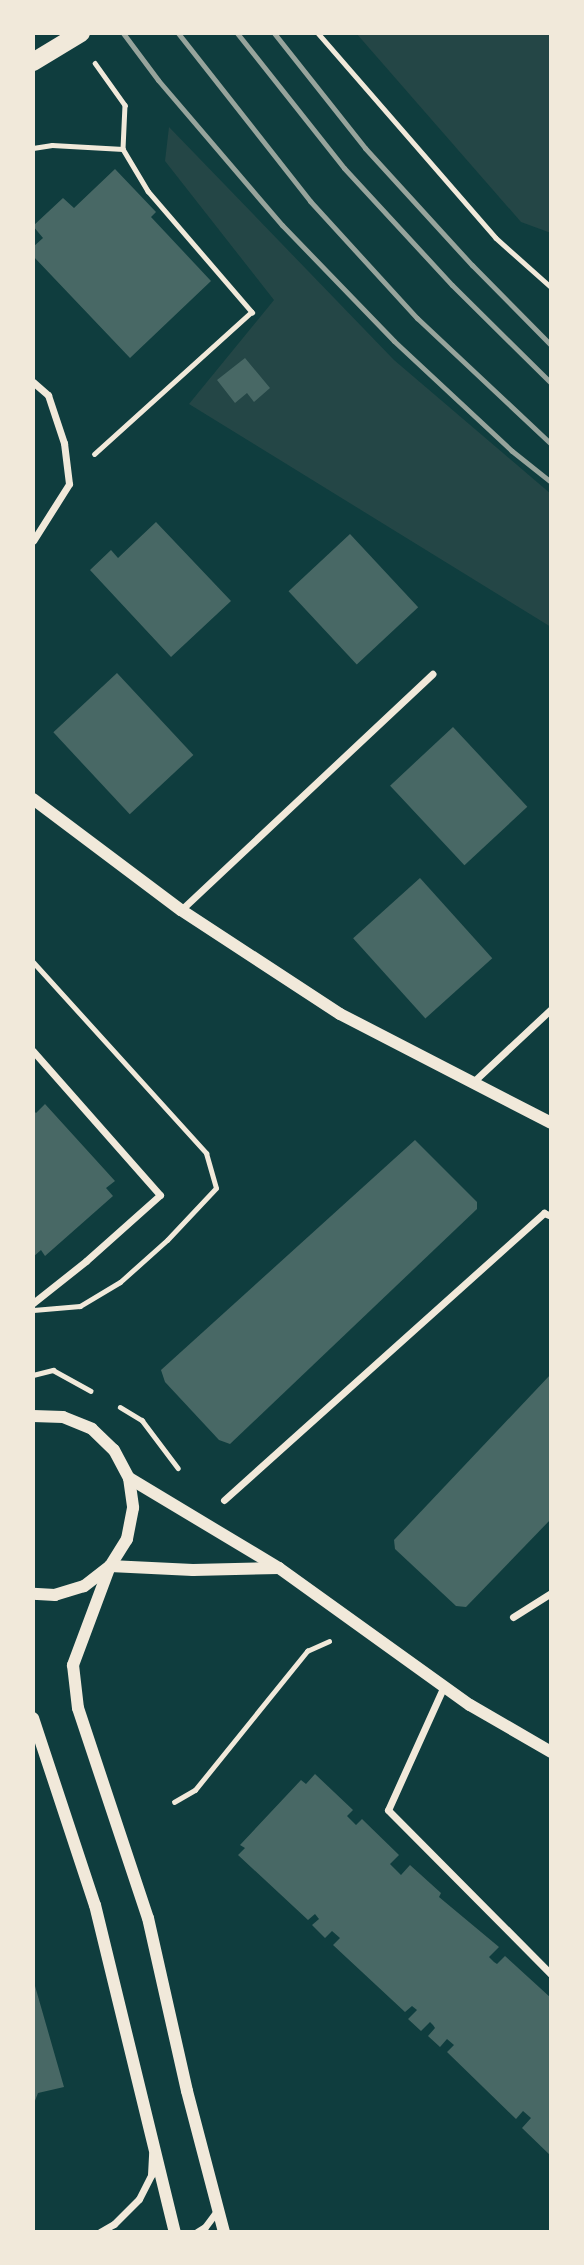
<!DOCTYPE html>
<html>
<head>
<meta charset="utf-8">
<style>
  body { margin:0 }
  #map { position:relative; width:584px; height:2265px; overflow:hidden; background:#0f3d3e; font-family:"Fira Sans",sans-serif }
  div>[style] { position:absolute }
  .green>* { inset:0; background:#244646 }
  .building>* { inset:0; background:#486865; transform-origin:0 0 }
  .path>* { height:4.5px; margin:-2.25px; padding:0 2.25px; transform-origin:2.25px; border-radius:2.25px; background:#f1e9da }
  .service>* { height:5px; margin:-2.5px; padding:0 2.5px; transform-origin:2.5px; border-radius:2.5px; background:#f1e9da }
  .minor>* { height:7px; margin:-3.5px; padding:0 3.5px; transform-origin:3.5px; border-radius:3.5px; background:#f1e9da }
  .tertiary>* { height:12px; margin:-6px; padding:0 6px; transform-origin:6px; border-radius:6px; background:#f1e9da }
  .primary>* { height:18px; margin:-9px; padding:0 9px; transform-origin:9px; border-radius:9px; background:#f1e9da }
  .rail>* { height:5px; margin:-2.5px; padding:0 2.5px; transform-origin:2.5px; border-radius:2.5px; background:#97a49c }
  span { translate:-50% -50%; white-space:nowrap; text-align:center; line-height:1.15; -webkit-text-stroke:5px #f1e9da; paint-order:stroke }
  .frame { position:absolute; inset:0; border:35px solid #f1e9da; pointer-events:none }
</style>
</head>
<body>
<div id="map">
  <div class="green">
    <div style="clip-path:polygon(356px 33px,551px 33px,551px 233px,521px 222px)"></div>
    <div style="clip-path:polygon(169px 127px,394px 360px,551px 494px,551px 627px,189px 404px,274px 300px,165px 161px)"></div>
  </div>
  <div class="building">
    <div style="clip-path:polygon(115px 169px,156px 212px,151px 217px,211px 281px,130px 358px,33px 256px,33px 247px,43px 238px,33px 226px,63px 198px,74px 208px)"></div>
    <div style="clip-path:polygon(245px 358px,270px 388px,254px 402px,247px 393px,235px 403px,217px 380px)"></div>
    <div style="clip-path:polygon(156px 522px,231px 601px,171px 657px,90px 570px,111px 550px,118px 558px)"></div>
    <div style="left:350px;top:534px;width:100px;height:84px;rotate:47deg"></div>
    <div style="left:117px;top:673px;width:112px;height:87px;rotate:47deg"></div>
    <div style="left:453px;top:727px;width:109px;height:86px;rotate:47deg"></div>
    <div style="left:420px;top:878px;width:108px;height:90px;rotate:48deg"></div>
    <div style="clip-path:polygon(45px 1104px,115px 1181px,106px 1188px,113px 1196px,45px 1256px,41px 1250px,33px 1257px,33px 1110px,36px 1113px)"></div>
    <div style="clip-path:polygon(415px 1140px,477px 1202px,477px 1209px,230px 1444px,219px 1440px,165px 1382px,161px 1370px)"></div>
    <div style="clip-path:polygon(551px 1374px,551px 1519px,466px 1607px,456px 1606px,395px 1549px,394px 1540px)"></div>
    <div style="clip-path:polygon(315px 1774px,353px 1810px,347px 1816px,356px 1825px,362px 1819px,399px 1855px,390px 1864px,401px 1875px,410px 1865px,441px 1893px,439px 1897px,499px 1947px,489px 1957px,494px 1962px,497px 1964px,505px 1956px,551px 1998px,551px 2156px,522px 2128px,531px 2118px,523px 2111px,516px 2119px,447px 2052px,454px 2045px,447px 2039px,440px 2047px,428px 2036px,435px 2028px,433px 2025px,430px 2022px,421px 2031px,408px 2019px,417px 2010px,412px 2006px,405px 2012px,333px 1945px,340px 1938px,332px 1931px,325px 1938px,312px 1925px,319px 1919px,315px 1914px,308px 1920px,238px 1855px,245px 1848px,240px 1845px,301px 1780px,306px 1784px)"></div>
    <div style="clip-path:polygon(33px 1979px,64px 2087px,38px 2093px,33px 2106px)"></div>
  </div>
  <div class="path">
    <div style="left:318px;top:33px;width:271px;rotate:49deg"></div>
    <div style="left:496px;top:238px;width:74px;rotate:41.7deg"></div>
    <div style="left:95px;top:63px;width:52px;rotate:54.5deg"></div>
    <div style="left:125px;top:105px;width:44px;rotate:92.6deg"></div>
    <div style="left:123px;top:149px;width:49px;rotate:59.2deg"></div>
    <div style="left:148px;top:191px;width:160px;rotate:49.3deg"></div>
    <div style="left:252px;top:312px;width:212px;rotate:137.9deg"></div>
    <div style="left:33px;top:148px;width:19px;rotate:-9deg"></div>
    <div style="left:52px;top:145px;width:71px;rotate:3.2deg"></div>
    <div style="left:33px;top:1375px;width:21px;rotate:-14deg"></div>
    <div style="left:53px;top:1370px;width:43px;rotate:28.9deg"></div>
    <div style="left:120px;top:1407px;width:26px;rotate:31deg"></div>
    <div style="left:142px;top:1420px;width:60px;rotate:53.1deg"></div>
    <div style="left:174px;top:1802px;width:24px;rotate:-30deg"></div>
    <div style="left:195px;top:1790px;width:179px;rotate:-51.1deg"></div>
    <div style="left:307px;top:1651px;width:24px;rotate:-24deg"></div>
  </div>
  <div class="service">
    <div style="left:33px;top:962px;width:258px;rotate:47.8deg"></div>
    <div style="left:206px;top:1153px;width:36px;rotate:74deg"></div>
    <div style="left:216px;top:1188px;width:71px;rotate:133.3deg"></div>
    <div style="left:167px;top:1240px;width:63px;rotate:138.2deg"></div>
    <div style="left:120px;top:1282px;width:47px;rotate:149deg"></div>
    <div style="left:80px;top:1306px;width:47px;rotate:175.1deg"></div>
  </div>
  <div class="minor">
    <div style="left:33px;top:382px;width:20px;rotate:41deg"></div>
    <div style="left:48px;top:395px;width:51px;rotate:71.6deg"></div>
    <div style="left:64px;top:443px;width:41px;rotate:83deg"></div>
    <div style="left:69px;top:484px;width:67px;rotate:122.3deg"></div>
    <div style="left:181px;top:910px;width:345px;rotate:-43.2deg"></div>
    <div style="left:33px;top:1051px;width:192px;rotate:48.6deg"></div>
    <div style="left:160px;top:1195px;width:99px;rotate:138.3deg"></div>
    <div style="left:86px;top:1261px;width:68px;rotate:141.6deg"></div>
    <div style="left:472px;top:1083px;width:108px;rotate:-43.1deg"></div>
    <div style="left:224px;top:1500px;width:430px;rotate:-41.9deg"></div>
    <div style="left:544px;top:1213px;width:8px;rotate:23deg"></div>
    <div style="left:513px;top:1617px;width:45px;rotate:-32.3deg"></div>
    <div style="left:444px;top:1686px;width:136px;rotate:114.3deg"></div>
    <div style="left:388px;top:1810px;width:231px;rotate:45.2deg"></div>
    <div style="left:100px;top:2232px;width:16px;rotate:-30deg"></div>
    <div style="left:114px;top:2224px;width:35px;rotate:-45deg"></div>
    <div style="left:139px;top:2199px;width:27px;rotate:-63deg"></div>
    <div style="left:151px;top:2175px;width:21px;rotate:-87deg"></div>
    <div style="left:197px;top:2232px;width:9px;rotate:-32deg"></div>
    <div style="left:205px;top:2227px;width:21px;rotate:-53deg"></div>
  </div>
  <div class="tertiary">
    <div style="left:33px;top:799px;width:185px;rotate:36.9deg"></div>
    <div style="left:181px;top:910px;width:190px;rotate:33.2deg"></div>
    <div style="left:340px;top:1014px;width:237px;rotate:27.3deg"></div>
    <div style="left:33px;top:1416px;width:30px;rotate:2deg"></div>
    <div style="left:63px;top:1417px;width:31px;rotate:22deg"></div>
    <div style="left:92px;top:1429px;width:30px;rotate:44deg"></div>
    <div style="left:114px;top:1450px;width:32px;rotate:62deg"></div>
    <div style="left:129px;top:1478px;width:30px;rotate:82deg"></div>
    <div style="left:133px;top:1508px;width:32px;rotate:101deg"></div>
    <div style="left:127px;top:1539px;width:32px;rotate:122deg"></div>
    <div style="left:110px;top:1566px;width:33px;rotate:142deg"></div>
    <div style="left:84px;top:1586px;width:30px;rotate:163deg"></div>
    <div style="left:55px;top:1595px;width:22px;rotate:-177deg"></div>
    <div style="left:129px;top:1478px;width:175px;rotate:31deg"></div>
    <div style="left:279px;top:1568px;width:235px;rotate:35.7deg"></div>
    <div style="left:470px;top:1705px;width:94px;rotate:30.1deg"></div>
    <div style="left:110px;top:1566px;width:106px;rotate:110.5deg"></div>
    <div style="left:73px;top:1665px;width:43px;rotate:83.4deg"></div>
    <div style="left:78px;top:1708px;width:221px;rotate:71.6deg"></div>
    <div style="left:148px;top:1918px;width:177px;rotate:77.3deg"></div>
    <div style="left:187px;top:2091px;width:146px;rotate:75.3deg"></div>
    <div style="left:110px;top:1566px;width:83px;rotate:2.8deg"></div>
    <div style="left:193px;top:1570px;width:86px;rotate:-1.3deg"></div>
    <div style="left:33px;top:1718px;width:197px;rotate:71.7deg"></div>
    <div style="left:95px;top:1905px;width:337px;rotate:76.3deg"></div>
  </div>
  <div class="primary">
    <div style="left:33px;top:62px;width:56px;rotate:-31.1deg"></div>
  </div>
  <div class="rail">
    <div style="left:123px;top:33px;width:59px;rotate:53.3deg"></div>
    <div style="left:158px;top:80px;width:191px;rotate:49.5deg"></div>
    <div style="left:282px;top:225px;width:161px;rotate:46deg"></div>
    <div style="left:394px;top:341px;width:161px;rotate:43deg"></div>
    <div style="left:512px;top:451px;width:50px;rotate:38.5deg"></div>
    <div style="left:178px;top:33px;width:214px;rotate:51.8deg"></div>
    <div style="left:310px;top:201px;width:159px;rotate:47.6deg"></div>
    <div style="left:417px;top:318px;width:184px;rotate:43.2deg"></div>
    <div style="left:237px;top:33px;width:172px;rotate:51.6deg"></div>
    <div style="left:344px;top:168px;width:159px;rotate:47.3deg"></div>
    <div style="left:452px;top:285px;width:139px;rotate:44.7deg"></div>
    <div style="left:274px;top:33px;width:147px;rotate:51.6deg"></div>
    <div style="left:365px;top:148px;width:159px;rotate:47.6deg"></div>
    <div style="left:472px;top:265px;width:112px;rotate:45.4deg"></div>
  </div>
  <div class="frame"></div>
</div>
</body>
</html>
